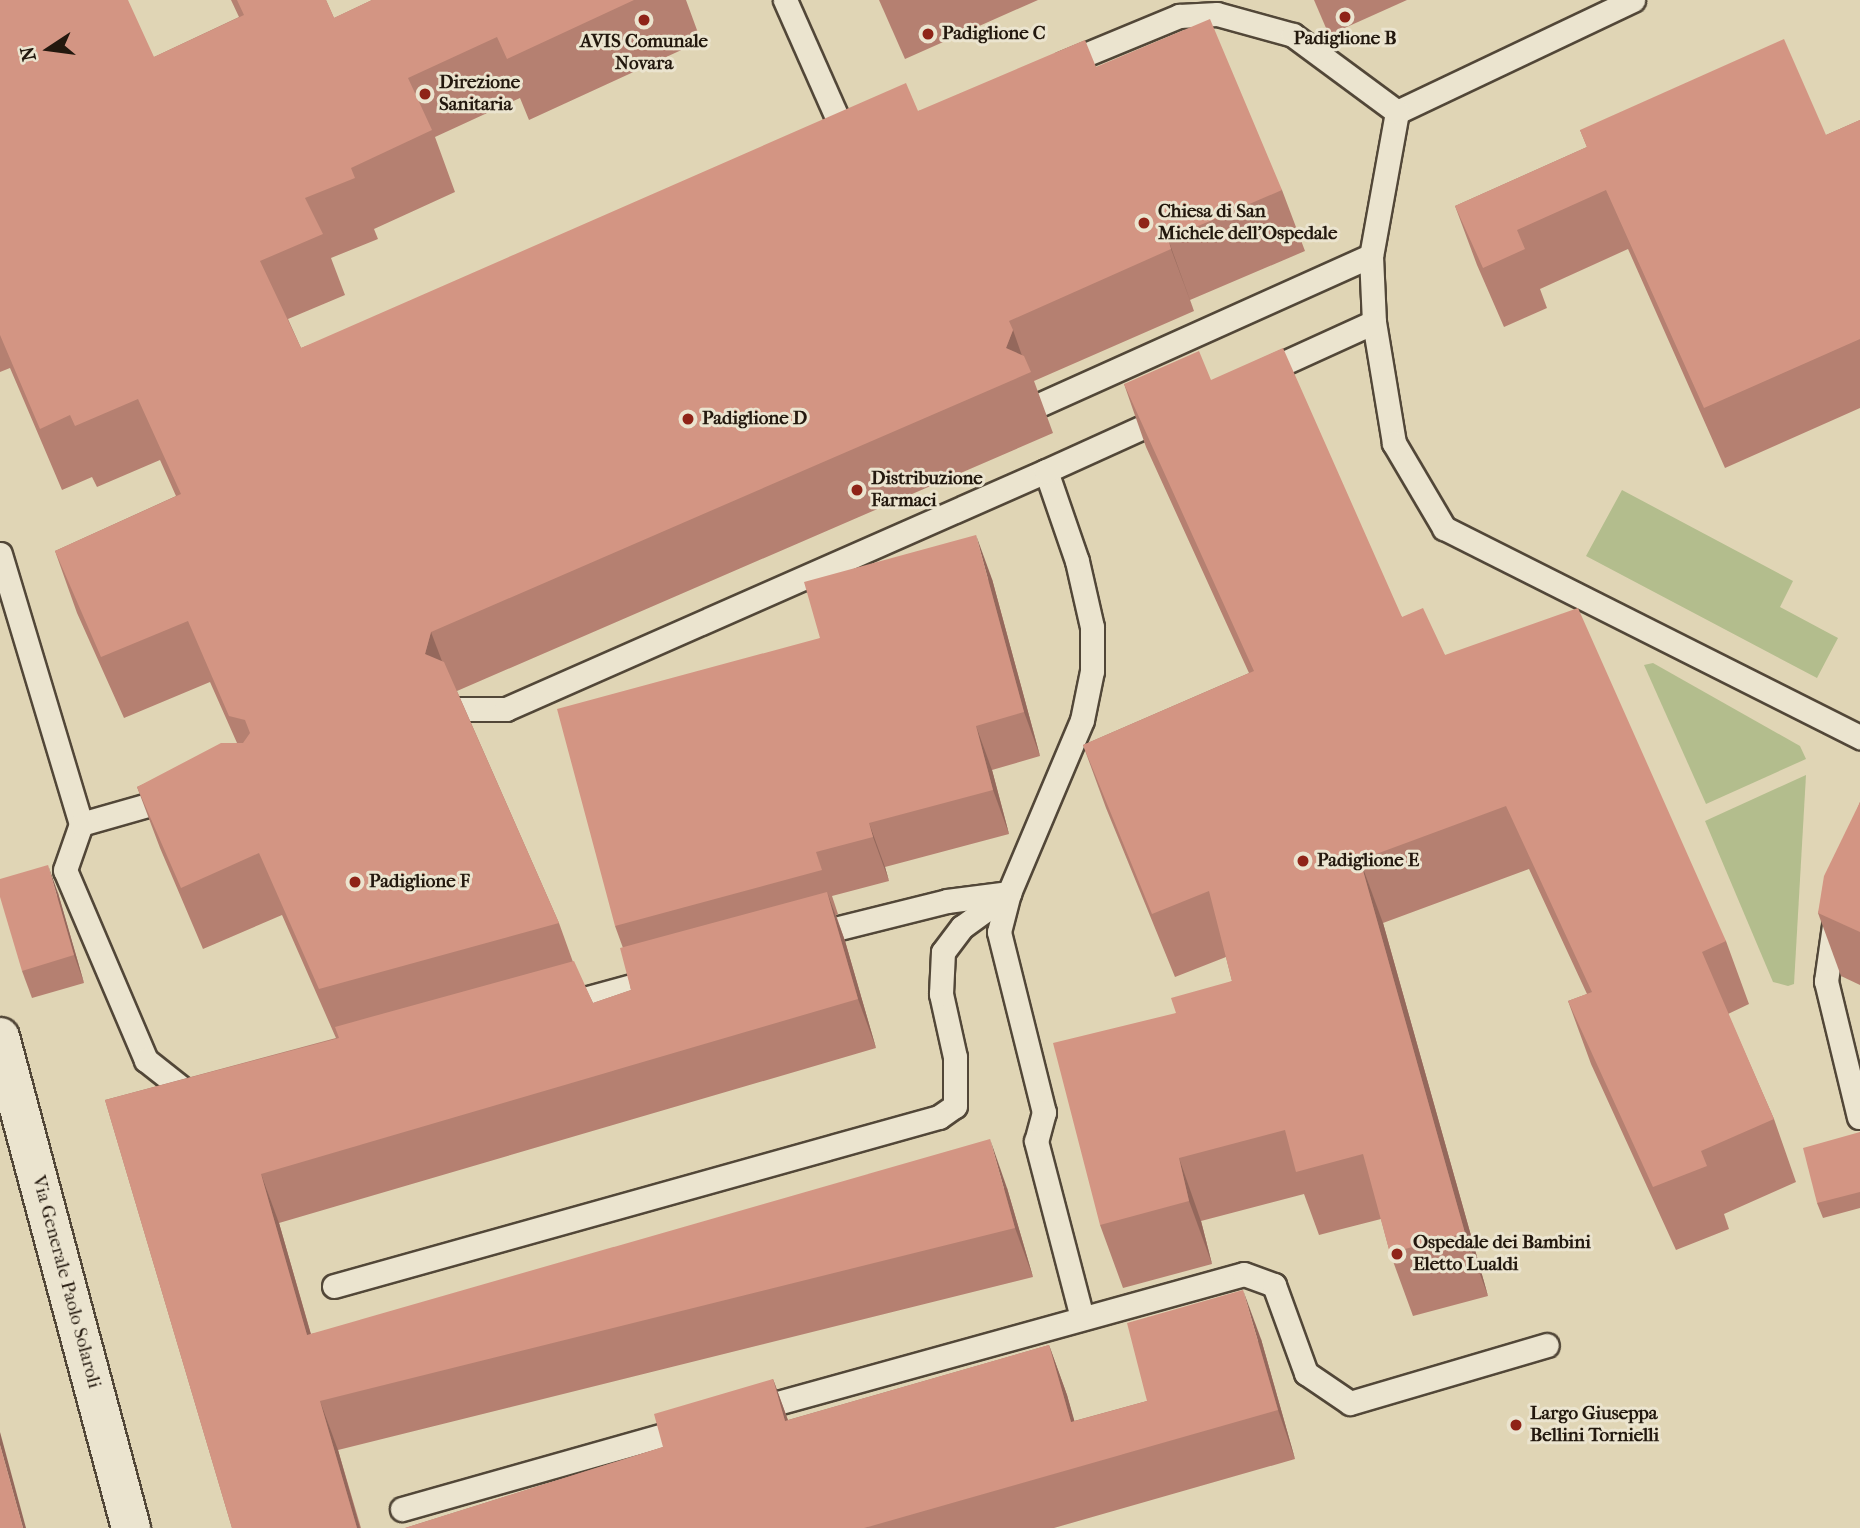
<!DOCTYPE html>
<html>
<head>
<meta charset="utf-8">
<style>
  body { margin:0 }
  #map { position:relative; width:1860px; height:1528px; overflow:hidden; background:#e0d5b5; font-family:"IM FELL French Canon",serif }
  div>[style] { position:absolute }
  .green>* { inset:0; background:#b3bd8d }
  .roads { filter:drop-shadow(2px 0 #524738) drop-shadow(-2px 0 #524738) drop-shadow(0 2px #524738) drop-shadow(0 -2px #524738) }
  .lane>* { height:23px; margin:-11.5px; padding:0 11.5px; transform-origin:11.5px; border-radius:11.5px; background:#ebe4cf }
  .street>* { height:38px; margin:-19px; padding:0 19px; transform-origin:19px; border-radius:19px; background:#ebe4cf }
  .wall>* { inset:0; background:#b58071 }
  .shaded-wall>* { inset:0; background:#94685c }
  .building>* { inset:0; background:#d39583 }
  .dots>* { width:19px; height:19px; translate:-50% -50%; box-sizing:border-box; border:4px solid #ebe4cf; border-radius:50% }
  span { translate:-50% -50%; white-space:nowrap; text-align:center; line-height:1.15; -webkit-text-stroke:6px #ebe4cf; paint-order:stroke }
  .poi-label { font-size:19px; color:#23180e; font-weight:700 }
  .left { translate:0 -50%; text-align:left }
  .street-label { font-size:19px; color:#23180e }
  .north { position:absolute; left:14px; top:14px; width:70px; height:70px; -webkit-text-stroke:5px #ebe4cf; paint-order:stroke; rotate:257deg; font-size:19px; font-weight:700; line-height:28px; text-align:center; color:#23180e }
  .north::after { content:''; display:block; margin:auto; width:24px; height:32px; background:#23180e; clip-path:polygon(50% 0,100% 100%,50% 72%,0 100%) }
</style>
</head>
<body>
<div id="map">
  <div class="green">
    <div style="clip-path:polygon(1622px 490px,1793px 581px,1780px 607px,1838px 638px,1817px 678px,1586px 556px)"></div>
    <div style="clip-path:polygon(1653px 663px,1800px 746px,1806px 759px,1706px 804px,1644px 665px)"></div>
    <div style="clip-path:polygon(1806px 775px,1794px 984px,1788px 986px,1773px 982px,1705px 821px)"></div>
  </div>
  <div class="roads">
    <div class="lane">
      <div style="left:785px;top:0;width:143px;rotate:66.1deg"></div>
      <div style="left:1633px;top:0;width:261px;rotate:154.6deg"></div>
      <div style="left:1397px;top:112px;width:146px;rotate:100.2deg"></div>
      <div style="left:1371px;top:256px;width:66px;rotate:87.4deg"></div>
      <div style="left:1374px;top:322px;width:123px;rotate:80.6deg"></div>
      <div style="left:1394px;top:443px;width:99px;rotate:59.5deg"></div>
      <div style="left:1444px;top:528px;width:466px;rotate:26.7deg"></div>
      <div style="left:1063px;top:64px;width:126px;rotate:-22.5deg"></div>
      <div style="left:1179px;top:16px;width:38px;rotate:-3deg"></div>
      <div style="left:1217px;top:14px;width:79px;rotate:15.4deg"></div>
      <div style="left:1293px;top:35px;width:129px;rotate:36.5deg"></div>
      <div style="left:1262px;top:373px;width:123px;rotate:-24.5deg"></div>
      <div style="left:1041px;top:404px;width:362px;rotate:-24.2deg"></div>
      <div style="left:0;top:554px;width:282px;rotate:73.3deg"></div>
      <div style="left:81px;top:824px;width:49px;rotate:109.2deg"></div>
      <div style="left:65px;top:870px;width:207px;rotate:66.9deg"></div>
      <div style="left:146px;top:1060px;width:66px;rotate:38.3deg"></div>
      <div style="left:460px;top:709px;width:46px"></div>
      <div style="left:506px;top:709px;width:590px;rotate:-23.79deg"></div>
      <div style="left:81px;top:824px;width:95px;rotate:-15.9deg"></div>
      <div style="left:1835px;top:918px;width:64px;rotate:98.1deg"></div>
      <div style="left:1826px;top:981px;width:140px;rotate:76.4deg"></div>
      <div style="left:811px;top:935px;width:140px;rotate:-14deg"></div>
      <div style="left:947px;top:901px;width:63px;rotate:-7.4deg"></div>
      <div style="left:1009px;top:893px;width:40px;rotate:104.4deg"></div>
      <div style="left:999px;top:932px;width:186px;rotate:76deg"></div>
      <div style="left:1044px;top:1112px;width:30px;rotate:105deg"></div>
      <div style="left:1036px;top:1141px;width:183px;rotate:75.4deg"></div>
      <div style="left:562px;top:1005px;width:103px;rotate:-15.3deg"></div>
      <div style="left:334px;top:1286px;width:628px;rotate:-15.61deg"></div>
      <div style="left:939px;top:1117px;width:19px;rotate:-35deg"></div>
      <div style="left:955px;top:1106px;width:49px;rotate:-90deg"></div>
      <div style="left:955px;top:1057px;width:65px;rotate:-102.5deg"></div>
      <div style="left:941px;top:994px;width:42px;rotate:-87.3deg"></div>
      <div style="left:943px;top:952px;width:31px;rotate:-53deg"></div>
      <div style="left:962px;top:927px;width:58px;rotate:-35.9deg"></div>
      <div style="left:1009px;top:893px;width:188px;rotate:-67.1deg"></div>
      <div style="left:1082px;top:720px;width:50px;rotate:-78.5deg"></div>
      <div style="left:1092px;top:671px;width:44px;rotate:-90deg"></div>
      <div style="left:1092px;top:627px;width:68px;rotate:-102.8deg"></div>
      <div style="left:1077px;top:561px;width:95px;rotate:-109deg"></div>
      <div style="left:1046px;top:471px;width:133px;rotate:-24.4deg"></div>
      <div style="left:752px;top:1410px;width:510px;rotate:-15.45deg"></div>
      <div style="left:1244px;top:1274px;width:32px;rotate:20deg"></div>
      <div style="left:1274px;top:1285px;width:94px;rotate:70deg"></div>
      <div style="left:1306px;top:1373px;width:53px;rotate:34.3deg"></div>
      <div style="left:1350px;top:1403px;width:205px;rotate:-16.4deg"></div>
      <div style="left:402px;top:1509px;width:298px;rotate:-15.8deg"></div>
    </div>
    <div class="street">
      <div style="left:0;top:1037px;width:508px;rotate:75.06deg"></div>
    </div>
  </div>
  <div class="wall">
    <div style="clip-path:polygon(0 0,154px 57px,239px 17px,231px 0,326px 0,334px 18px,372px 0,686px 0,701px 41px,529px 120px,520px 98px,435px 137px,455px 192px,374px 229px,378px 239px,331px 258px,345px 295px,288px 319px,301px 348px,918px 111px,1096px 67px,1282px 190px,1305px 251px,1190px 300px,1194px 311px,1034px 381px,1053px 433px,457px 691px,559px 923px,573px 962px,593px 1003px,631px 990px,623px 948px,615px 926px,820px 638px,992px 579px,1040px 756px,992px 770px,1009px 834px,885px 867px,889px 881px,832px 896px,838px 914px,836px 915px,845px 941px,876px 1048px,279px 1223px,311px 1334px,1007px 1188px,1033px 1277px,338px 1450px,361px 1528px,232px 1528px,105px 1100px,336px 1038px,282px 915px,203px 949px,160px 848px,137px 787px,237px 743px,210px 682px,124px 718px,77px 613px,55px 551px,176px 496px,160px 460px,97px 487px,92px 477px,62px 490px,10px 368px,0 372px)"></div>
    <div style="clip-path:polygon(879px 0,1038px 0,905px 59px)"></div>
    <div style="clip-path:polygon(1314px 0,1407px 0,1329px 35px)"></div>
    <div style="clip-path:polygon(1860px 120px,1860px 408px,1725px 468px,1628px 249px,1540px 289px,1547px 308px,1504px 327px,1477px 265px,1455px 206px,1587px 147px,1580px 130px,1826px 135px)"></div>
    <div style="clip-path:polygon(1211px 380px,1402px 617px,1445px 655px,1726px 941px,1749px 1004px,1728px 1014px,1774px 1119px,1796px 1182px,1724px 1214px,1729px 1229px,1676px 1250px,1591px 1064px,1568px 1001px,1587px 994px,1529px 869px,1383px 923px,1488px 1296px,1413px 1316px,1390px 1253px,1381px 1219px,1319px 1235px,1304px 1194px,1201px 1221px,1212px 1264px,1123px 1288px,1100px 1225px,1176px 1013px,1232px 981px,1226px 957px,1175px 977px,1106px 808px,1083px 745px,1249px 673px,1146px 447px,1124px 384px)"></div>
    <div style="clip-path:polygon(1860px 802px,1860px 985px,1841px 976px,1818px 913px)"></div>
    <div style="clip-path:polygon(58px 893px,84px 983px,32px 998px,22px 971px)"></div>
    <div style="clip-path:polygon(1860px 1132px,1860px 1208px,1823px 1218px,1817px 1203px)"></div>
    <div style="clip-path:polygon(1261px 1339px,1295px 1459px,1054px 1528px,405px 1528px,663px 1447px,773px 1379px,788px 1420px,1049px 1345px,1067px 1395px,1074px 1421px,1147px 1401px)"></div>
  </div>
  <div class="shaded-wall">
    <div style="clip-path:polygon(1168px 239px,1194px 311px,1171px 249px)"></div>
    <div style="clip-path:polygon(1013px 330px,1028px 373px,1006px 348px)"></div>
    <div style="clip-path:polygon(976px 535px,992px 579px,1040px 756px,1024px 712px)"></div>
    <div style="clip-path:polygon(431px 632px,454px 693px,425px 654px)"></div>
    <div style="clip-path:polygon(976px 726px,992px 770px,1009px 834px,993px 790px)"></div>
    <div style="clip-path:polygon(869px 823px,885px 867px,889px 881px,873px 837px)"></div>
    <div style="clip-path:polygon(1360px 860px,1383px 923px,1488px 1296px,1465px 1233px)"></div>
    <div style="clip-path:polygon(48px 865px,58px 893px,84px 983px,74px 955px)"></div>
    <div style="clip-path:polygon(827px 892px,845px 941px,876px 1048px,858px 999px)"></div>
    <div style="clip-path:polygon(990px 1139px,1007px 1188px,1033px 1277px,1015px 1228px)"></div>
    <div style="clip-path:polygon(1179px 1158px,1201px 1221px,1212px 1264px,1189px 1201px)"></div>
    <div style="clip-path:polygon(261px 1174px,279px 1223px,325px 1384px,307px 1335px)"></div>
    <div style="clip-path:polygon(1243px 1290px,1261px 1339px,1295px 1459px,1278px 1410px)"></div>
    <div style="clip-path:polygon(1049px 1345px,1067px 1395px,1087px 1465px,1071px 1422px)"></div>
    <div style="clip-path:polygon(773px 1379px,791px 1429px,785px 1421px)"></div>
    <div style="clip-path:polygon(320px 1401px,338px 1450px,360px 1528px,357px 1528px)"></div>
    <div style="clip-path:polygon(0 1432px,26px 1528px,23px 1528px,0 1445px)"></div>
  </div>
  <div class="building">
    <div style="clip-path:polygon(0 0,128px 0,154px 57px,244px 15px,237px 0,326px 0,334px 18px,372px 0,634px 0,507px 59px,497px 37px,408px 78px,432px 130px,351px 168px,355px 178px,305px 198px,323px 234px,260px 261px,301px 348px,906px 83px,918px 111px,1085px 40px,1096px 67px,1210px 19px,1282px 190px,1168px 239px,1171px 249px,1009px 321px,1013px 330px,1006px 348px,1024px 356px,1031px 372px,431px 632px,425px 654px,444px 662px,559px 923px,319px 989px,259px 853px,181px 888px,137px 787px,221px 743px,243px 743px,250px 733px,245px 720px,229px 716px,188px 621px,101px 657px,55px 551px,181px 494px,138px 399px,75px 426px,70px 415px,40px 429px,0 335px)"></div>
    <div style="clip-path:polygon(1784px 39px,1826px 135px,1860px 120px,1860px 339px,1704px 408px,1606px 190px,1517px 230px,1525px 249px,1483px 268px,1455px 206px,1587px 147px,1580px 130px)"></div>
    <div style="clip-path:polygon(1283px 348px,1402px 617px,1423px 608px,1445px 655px,1578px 608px,1726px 941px,1702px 952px,1774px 1119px,1701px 1151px,1707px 1166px,1653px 1187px,1568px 1001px,1592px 992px,1506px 806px,1360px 860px,1465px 1233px,1390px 1253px,1363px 1154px,1296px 1172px,1285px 1130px,1179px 1158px,1189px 1201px,1100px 1225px,1053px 1043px,1176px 1013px,1171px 998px,1232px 981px,1209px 891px,1152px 914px,1083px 745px,1254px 671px,1124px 384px,1199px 351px,1211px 380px)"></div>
    <div style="clip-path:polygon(976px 535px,1024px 712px,976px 726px,993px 790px,869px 823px,873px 837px,816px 852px,822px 870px,615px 926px,557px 709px,820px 638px,804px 582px)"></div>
    <div style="clip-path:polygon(1860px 802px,1860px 932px,1818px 913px,1824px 876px)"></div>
    <div style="clip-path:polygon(48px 865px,74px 955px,22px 971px,0 897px,0 879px)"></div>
    <div style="clip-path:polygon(827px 892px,858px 999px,261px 1174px,307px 1335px,990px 1139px,1015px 1228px,320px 1401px,357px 1528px,232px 1528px,105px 1100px,339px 1038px,335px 1027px,574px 961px,593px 1003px,631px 990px,620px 948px)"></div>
    <div style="clip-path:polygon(1860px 1132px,1860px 1192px,1817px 1203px,1803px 1148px)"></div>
    <div style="clip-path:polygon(1243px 1290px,1278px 1410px,864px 1528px,405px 1528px,663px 1447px,654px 1414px,773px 1379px,785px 1421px,1049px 1345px,1071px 1422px,1147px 1401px,1127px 1323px)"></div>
    <div style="clip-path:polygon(0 1445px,23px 1528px,0 1528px)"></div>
  </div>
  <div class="dots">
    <div style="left:1345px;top:17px;background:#8f2418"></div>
    <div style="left:644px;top:20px;background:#8f2418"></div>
    <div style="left:928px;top:34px;background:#8f2418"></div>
    <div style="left:425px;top:94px;background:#8f2418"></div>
    <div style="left:1144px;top:223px;background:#8f2418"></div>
    <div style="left:688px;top:419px;background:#8f2418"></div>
    <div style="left:857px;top:490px;background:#8f2418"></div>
    <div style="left:1303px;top:861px;background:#8f2418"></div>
    <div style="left:355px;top:882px;background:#8f2418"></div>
    <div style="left:1397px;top:1254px;background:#8f2418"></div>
    <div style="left:1516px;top:1425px;background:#8f2418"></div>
  </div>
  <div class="poi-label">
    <span class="left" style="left:942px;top:34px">Padiglione C</span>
    <span style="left:1345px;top:39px">Padiglione B</span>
    <span style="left:644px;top:53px">AVIS Comunale<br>Novara</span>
    <span class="left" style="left:439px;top:94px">Direzione<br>Sanitaria</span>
    <span class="left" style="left:1158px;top:223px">Chiesa di San<br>Michele dell'Ospedale</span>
    <span class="left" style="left:702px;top:419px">Padiglione D</span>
    <span class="left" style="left:871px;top:490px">Distribuzione<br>Farmaci</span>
    <span class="left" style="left:1317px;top:861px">Padiglione E</span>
    <span class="left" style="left:369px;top:882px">Padiglione F</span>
    <span class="left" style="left:1413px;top:1254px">Ospedale dei Bambini<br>Eletto Lualdi</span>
    <span class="left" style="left:1530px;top:1425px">Largo Giuseppa<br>Bellini Tornielli</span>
  </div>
  <div class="street-label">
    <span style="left:66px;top:1282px;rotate:75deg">Via Generale Paolo Solaroli</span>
  </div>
  <div class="north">N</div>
</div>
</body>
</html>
